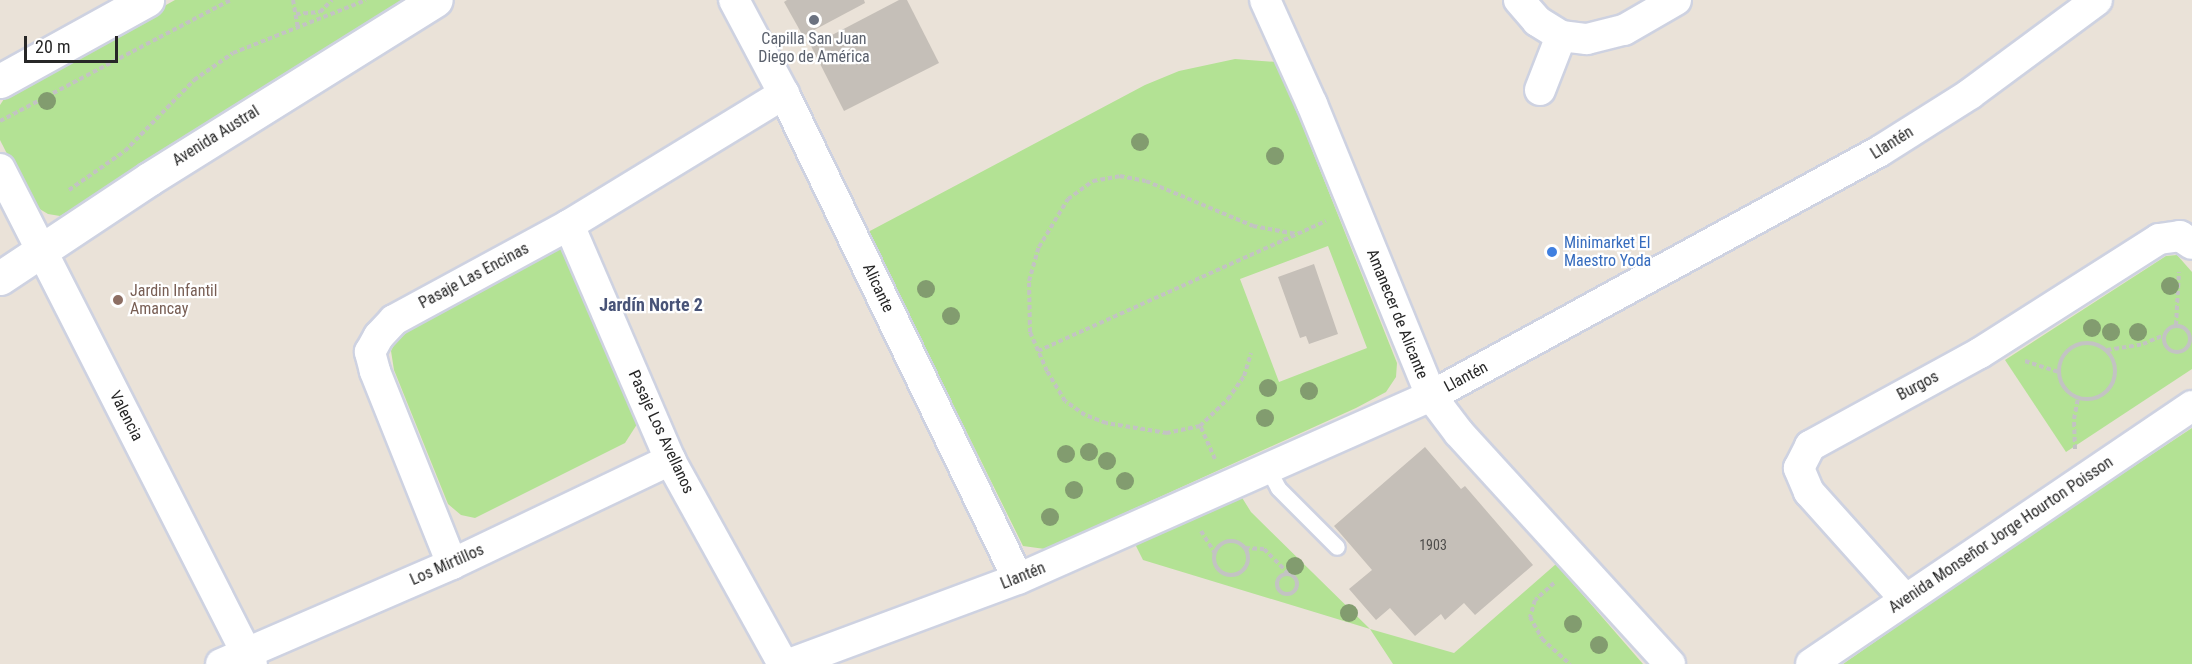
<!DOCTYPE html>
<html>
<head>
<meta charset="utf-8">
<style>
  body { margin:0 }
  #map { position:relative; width:2192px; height:664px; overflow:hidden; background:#eae2d8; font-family:"Roboto Condensed",sans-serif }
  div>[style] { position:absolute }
  .green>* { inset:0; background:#b3e294 }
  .building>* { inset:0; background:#c5bfb8 }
  .path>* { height:4px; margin-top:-2px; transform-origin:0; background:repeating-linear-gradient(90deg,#c3c3c3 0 4.5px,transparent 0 7.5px) }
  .path>.ring { margin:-2px; padding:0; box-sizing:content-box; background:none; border:4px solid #c3c3c3; border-radius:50% }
  .roads { filter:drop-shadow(2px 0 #ced2e1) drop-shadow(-2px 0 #ced2e1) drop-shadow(0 2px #ced2e1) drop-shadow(0 -2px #ced2e1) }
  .service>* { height:15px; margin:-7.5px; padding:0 7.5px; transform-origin:7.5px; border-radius:7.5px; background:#fff }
  .minor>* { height:30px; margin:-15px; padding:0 15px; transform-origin:15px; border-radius:15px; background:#fff }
  .secondary>* { height:33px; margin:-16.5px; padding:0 16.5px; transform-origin:16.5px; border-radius:16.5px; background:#fff }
  .trees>* { width:18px; height:18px; margin:-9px; border-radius:50%; background:#829c6f }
  .dots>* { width:16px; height:16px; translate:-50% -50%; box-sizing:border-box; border:3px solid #fff; border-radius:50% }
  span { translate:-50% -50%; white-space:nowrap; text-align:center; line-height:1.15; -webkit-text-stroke:4.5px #fff; paint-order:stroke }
  .number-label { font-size:14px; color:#4e4d4b }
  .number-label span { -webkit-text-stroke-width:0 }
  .worship-label { font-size:16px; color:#5b616d }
  .street-label { font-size:16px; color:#272727 }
  .shop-label { font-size:16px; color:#366cbe }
  .left { translate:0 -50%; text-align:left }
  .education-label { font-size:16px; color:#785e54 }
  .neighbourhood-label { font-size:18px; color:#485377; font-weight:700 }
  .scale { position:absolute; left:24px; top:36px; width:94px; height:27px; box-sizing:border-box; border:3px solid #272727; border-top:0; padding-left:8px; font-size:18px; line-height:21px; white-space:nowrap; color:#272727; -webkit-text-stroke:4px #fff; paint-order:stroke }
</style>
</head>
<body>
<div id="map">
  <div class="green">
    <div style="clip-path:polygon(175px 0,407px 0,72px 209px,60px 216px,48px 214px,33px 205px,0 140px,0 105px,8px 93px)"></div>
    <div style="clip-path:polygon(evenodd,1235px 59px,1277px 62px,1397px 363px,1396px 377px,1386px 392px,1356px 408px,1045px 549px,1023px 546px,868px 232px,1145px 85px,1179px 71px,1235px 59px,1328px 246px,1367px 348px,1279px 382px,1240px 279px,1328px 246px)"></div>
    <div style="clip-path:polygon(566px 248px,641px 418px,625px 443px,475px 518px,461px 515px,448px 504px,394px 370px,391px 351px,399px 334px,551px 250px)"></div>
    <div style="clip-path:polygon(2177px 255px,2192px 272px,2192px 369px,2066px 452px,2005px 360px,2166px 256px)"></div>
    <div style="clip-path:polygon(2192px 428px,2192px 664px,1843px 664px,2008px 549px)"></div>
    <div style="clip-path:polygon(1241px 496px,1251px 512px,1370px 629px,1454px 653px,1556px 564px,1643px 664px,1393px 664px,1370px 629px,1143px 560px,1135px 544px)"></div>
  </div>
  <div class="building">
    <div style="clip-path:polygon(787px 0,864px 0,865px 3px,803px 36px,784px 2px)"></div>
    <div style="clip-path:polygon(899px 0,907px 0,939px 63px,844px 111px,811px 46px)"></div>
    <div style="clip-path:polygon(1314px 264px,1338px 334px,1309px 344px,1306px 336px,1300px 338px,1278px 277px)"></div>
    <div style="clip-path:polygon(1425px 447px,1461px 489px,1465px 486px,1533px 565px,1475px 615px,1464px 603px,1445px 620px,1441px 614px,1415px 636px,1390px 608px,1376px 620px,1349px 589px,1372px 570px,1334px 526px)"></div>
  </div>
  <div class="path">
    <div style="left:293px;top:0;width:29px;rotate:80deg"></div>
    <div style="left:296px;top:14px;width:24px;rotate:-5deg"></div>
    <div style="left:320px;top:12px;width:17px;rotate:-45deg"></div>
    <div style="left:0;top:121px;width:260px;rotate:-27.7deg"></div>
    <div style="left:69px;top:190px;width:68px;rotate:-34.9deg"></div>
    <div style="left:125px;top:151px;width:99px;rotate:-45.8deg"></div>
    <div style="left:194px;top:80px;width:47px;rotate:-34.7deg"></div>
    <div style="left:233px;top:53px;width:143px;rotate:-21.7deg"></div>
    <div style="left:2176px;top:325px;width:53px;rotate:-86.8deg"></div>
    <div class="ring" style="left:2164px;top:326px;width:22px;height:22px"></div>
    <div class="ring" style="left:2059px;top:343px;width:52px;height:52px"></div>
    <div style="left:2107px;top:350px;width:36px;rotate:-9deg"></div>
    <div style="left:2143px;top:344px;width:23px;rotate:-23deg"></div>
    <div style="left:1038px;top:351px;width:316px;rotate:-24.3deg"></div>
    <div style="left:2025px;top:361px;width:35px;rotate:18deg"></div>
    <div style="left:1200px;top:426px;width:39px;rotate:-44deg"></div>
    <div style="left:1228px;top:399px;width:28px;rotate:-55deg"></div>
    <div style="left:1244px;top:376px;width:24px;rotate:-73deg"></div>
    <div style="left:2075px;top:449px;width:30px;rotate:-92deg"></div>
    <div style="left:2074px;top:419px;width:20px;rotate:-79deg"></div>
    <div style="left:1215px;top:459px;width:36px;rotate:-114deg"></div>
    <div style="left:1200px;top:426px;width:34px;rotate:168deg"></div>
    <div style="left:1167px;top:433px;width:62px;rotate:-170.7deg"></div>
    <div style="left:1106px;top:423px;width:22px;rotate:-159deg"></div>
    <div style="left:1085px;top:415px;width:24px;rotate:-145deg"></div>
    <div style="left:1065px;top:401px;width:35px;rotate:-121deg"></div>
    <div style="left:1047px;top:371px;width:43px;rotate:-113.6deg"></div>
    <div style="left:1030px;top:332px;width:51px;rotate:-91.1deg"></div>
    <div style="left:1029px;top:281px;width:35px;rotate:-74deg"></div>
    <div style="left:1039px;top:247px;width:56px;rotate:-58.9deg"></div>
    <div style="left:1068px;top:199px;width:31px;rotate:-36deg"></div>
    <div style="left:1093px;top:181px;width:27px;rotate:-10deg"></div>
    <div style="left:1120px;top:176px;width:26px;rotate:11deg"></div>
    <div style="left:1146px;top:181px;width:116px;rotate:22.8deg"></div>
    <div style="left:1253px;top:226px;width:44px;rotate:10.5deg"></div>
    <div style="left:1201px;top:531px;width:26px;rotate:58deg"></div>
    <div class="ring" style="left:1214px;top:541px;width:30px;height:30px"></div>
    <div style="left:1245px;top:548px;width:19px;rotate:3deg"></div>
    <div style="left:1264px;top:549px;width:35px;rotate:45deg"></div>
    <div class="ring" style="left:1277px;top:574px;width:16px;height:16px"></div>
    <div style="left:1554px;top:583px;width:25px;rotate:138deg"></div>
    <div style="left:1535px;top:600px;width:18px;rotate:106deg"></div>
    <div style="left:1530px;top:617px;width:25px;rotate:61deg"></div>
    <div style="left:1542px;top:639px;width:38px;rotate:42deg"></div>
  </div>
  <div class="roads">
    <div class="service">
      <div style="left:1268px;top:469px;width:21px;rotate:62deg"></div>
      <div style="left:1278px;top:488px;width:83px;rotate:45deg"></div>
    </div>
    <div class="minor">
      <div style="left:734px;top:0;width:106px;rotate:62deg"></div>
      <div style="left:784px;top:94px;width:538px;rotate:64.24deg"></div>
      <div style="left:1265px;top:0;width:114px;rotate:65.7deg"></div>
      <div style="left:1312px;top:104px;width:315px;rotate:67.8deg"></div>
      <div style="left:1431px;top:396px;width:46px;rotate:52.9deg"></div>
      <div style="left:1459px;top:433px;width:313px;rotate:47.6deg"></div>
      <div style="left:1519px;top:0;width:28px;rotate:49deg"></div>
      <div style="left:1537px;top:21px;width:28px;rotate:32deg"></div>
      <div style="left:1561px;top:36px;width:26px;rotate:7deg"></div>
      <div style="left:1587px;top:39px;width:38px;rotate:-14deg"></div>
      <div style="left:1624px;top:30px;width:60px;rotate:-30deg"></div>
      <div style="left:1540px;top:90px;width:58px;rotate:-68.7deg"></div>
      <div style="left:0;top:169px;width:555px;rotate:63.02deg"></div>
      <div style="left:569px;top:225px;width:256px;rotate:66.7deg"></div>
      <div style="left:670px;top:460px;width:233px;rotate:61deg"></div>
      <div style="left:452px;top:564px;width:208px;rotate:-111.8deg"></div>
      <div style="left:375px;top:371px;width:20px;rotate:-105deg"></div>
      <div style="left:370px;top:352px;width:18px;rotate:-61deg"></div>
      <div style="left:379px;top:336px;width:22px;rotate:-47deg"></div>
      <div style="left:394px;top:320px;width:199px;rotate:-28.5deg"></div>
      <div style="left:569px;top:225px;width:252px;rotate:-31.4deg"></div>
      <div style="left:1905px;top:599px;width:144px;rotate:-131.9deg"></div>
      <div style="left:1809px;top:492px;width:26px;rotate:-113deg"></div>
      <div style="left:1799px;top:468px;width:25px;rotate:-63deg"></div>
      <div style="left:1810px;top:446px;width:194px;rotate:-28.7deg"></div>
      <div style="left:1980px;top:353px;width:212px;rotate:-32.5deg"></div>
      <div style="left:2159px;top:239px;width:21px;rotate:-8deg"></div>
      <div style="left:2180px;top:236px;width:14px;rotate:34deg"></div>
      <div style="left:221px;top:664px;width:252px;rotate:-23.4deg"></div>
      <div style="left:452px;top:564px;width:242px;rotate:-25.5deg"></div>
      <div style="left:789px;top:664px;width:244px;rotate:-20.4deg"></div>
      <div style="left:1018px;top:579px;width:452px;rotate:-23.9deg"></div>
      <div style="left:1431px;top:396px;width:511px;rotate:-28.62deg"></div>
      <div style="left:1880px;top:151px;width:107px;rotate:-32.3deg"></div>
      <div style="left:1970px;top:94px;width:158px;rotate:-36.5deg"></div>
      <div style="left:1811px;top:664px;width:460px;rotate:-34.1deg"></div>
    </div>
    <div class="secondary">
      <div style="left:0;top:81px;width:168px;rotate:-28.9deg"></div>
      <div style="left:0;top:278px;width:179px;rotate:-33.6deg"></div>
      <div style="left:149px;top:179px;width:338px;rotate:-32deg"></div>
    </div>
  </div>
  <div class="trees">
    <div style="left:47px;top:101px"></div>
    <div style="left:1140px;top:142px"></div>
    <div style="left:1275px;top:156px"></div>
    <div style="left:2170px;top:286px"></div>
    <div style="left:926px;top:289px"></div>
    <div style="left:951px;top:316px"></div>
    <div style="left:2092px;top:328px"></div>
    <div style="left:2111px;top:332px"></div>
    <div style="left:2138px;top:332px"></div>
    <div style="left:1268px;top:388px"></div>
    <div style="left:1309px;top:391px"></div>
    <div style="left:1265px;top:418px"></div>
    <div style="left:1089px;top:452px"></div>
    <div style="left:1066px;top:454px"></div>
    <div style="left:1107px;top:461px"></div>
    <div style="left:1125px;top:481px"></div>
    <div style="left:1074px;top:490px"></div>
    <div style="left:1050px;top:517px"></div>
    <div style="left:1295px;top:566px"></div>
    <div style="left:1349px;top:613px"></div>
    <div style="left:1573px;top:624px"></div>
    <div style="left:1599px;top:645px"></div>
  </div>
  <div class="dots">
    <div style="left:814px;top:20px;background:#6b7280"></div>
    <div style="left:1552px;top:252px;background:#3f7fe0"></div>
    <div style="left:118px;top:300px;background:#8d6e63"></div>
  </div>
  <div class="number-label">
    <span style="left:1433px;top:545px">1903</span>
  </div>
  <div class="worship-label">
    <span style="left:814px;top:48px">Capilla San Juan<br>Diego de América</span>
  </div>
  <div class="street-label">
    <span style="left:216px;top:136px;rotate:-32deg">Avenida Austral</span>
    <span style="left:1892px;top:143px;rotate:-32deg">Llantén</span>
    <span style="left:474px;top:276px;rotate:-28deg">Pasaje Las Encinas</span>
    <span style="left:878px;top:288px;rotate:65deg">Alicante</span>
    <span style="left:1397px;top:314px;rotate:68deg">Amanecer de Alicante</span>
    <span style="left:1466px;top:377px;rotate:-28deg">Llantén</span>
    <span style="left:1918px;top:386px;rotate:-28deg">Burgos</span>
    <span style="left:126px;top:416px;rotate:63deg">Valencia</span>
    <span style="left:661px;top:432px;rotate:65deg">Pasaje Los Avellanos</span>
    <span style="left:2001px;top:535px;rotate:-34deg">Avenida Monseñor Jorge Hourton Poisson</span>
    <span style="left:447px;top:565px;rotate:-24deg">Los Mirtillos</span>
    <span style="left:1023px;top:576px;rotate:-22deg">Llantén</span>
  </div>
  <div class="shop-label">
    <span class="left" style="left:1564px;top:252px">Minimarket El<br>Maestro Yoda</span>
  </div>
  <div class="education-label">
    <span class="left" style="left:130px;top:300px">Jardin Infantil<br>Amancay</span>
  </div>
  <div class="neighbourhood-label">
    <span style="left:651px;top:305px">Jardín Norte 2</span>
  </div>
  <div class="scale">20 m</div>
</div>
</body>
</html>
